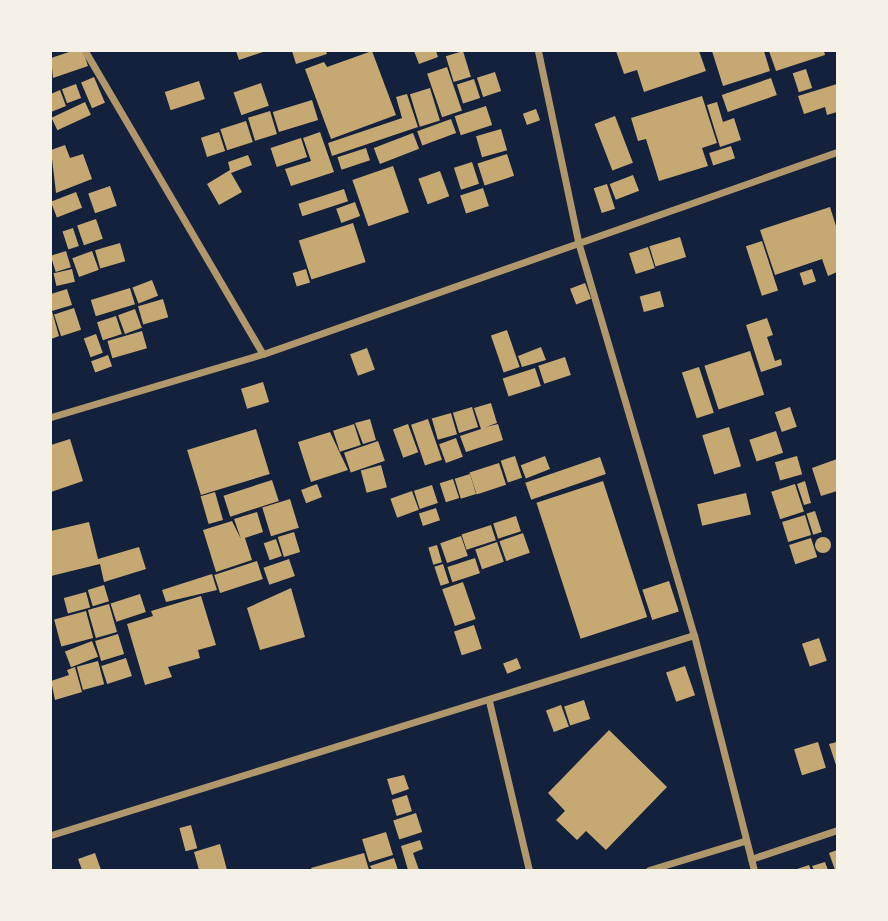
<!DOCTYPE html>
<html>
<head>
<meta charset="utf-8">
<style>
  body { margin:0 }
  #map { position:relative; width:888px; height:921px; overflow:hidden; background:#14213d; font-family:"Varela Round",sans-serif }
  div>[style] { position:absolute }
  .building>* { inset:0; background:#c6a872; transform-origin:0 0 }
  .round { border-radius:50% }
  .minor>* { height:7px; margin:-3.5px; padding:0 3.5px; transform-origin:3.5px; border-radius:3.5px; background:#b1986c }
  span { translate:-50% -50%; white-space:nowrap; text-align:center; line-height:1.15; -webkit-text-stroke:7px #f6f1e7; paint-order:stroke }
  .frame { position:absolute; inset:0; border:52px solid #f6f1e7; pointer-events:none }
</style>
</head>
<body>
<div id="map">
  <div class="building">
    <div style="clip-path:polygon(72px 51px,83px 51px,88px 66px,53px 78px,51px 58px)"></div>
    <div style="clip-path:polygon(236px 51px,266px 51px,239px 60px)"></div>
    <div style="clip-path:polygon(292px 51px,326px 51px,327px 54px,296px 64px)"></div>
    <div style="clip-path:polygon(372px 51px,396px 115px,331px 139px,305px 69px,324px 62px,327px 67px)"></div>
    <div style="clip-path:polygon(414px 51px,436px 51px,438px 57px,419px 64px)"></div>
    <div style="left:463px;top:51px;width:27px;height:18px;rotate:73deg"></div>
    <div style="clip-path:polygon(616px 51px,699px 51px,706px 71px,644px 92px,637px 70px,624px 74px)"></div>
    <div style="clip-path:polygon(712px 51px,764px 51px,770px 71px,723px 86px)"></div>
    <div style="clip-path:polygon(769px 51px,824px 51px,825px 55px,776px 71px)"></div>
    <div style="left:447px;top:67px;width:46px;height:21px;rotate:71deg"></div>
    <div style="left:806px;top:69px;width:20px;height:14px;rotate:72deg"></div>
    <div style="left:495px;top:72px;width:20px;height:19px;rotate:72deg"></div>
    <div style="left:94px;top:77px;width:28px;height:14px;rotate:67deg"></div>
    <div style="left:771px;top:78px;width:18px;height:52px;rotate:71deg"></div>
    <div style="left:474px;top:79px;width:20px;height:18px;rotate:72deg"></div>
    <div style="left:199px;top:81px;width:19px;height:36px;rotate:72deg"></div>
    <div style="left:261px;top:83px;width:24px;height:29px;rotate:71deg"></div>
    <div style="left:76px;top:84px;width:15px;height:15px;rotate:70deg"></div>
    <div style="clip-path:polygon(837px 84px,837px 112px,827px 115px,825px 107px,804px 114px,798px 96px)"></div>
    <div style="left:430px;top:88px;width:34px;height:21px;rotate:73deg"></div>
    <div style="clip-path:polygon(60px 90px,66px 106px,51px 112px,51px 94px)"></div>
    <div style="clip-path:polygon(407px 94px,418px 127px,332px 156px,328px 143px,402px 118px,396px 97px)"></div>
    <div style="clip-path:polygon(702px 96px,717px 143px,702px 148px,708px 166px,659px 181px,646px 139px,638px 141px,631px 118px)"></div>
    <div style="left:312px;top:100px;width:21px;height:41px;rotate:73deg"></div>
    <div style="left:85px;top:102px;width:14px;height:37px;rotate:65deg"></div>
    <div style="clip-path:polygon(717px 102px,723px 122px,734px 118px,741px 140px,720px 147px,707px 105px)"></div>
    <div style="left:486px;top:106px;width:20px;height:33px;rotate:72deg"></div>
    <div style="left:536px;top:109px;width:12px;height:14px;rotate:70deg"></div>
    <div style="left:270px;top:111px;width:24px;height:23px;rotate:73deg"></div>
    <div style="left:615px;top:116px;width:50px;height:22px;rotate:69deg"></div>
    <div style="left:451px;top:119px;width:15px;height:36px;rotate:70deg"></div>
    <div style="left:246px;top:121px;width:22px;height:27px;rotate:72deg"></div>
    <div style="left:501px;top:129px;width:22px;height:26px;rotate:74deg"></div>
    <div style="left:219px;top:132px;width:20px;height:19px;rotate:72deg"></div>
    <div style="clip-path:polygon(320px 132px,334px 172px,291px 186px,285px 169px,311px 161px,303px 138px)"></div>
    <div style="left:413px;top:133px;width:17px;height:42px;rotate:69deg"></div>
    <div style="left:301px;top:138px;width:20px;height:32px;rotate:72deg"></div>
    <div style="clip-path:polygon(65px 145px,70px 158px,83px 154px,92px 179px,56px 193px,51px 150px)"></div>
    <div style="left:731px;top:146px;width:13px;height:23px;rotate:72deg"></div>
    <div style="left:366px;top:148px;width:13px;height:30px;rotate:72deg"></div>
    <div style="left:507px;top:154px;width:23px;height:31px;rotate:72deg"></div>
    <div style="clip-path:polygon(248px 155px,252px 165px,231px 173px,242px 192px,219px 205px,207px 184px,230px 170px,228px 162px)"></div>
    <div style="left:472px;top:162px;width:23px;height:19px;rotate:72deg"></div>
    <div style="left:393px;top:166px;width:49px;height:43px;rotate:71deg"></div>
    <div style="left:440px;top:171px;width:27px;height:23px;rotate:70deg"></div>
    <div style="left:633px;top:175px;width:17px;height:25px;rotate:69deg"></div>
    <div style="left:607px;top:184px;width:26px;height:14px;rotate:72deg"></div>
    <div style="left:110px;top:186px;width:21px;height:23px;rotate:71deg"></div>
    <div style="left:483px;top:188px;width:19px;height:24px;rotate:72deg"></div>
    <div style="left:344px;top:189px;width:13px;height:48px;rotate:72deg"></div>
    <div style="left:76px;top:192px;width:17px;height:27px;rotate:69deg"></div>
    <div style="left:355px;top:202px;width:15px;height:20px;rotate:70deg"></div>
    <div style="clip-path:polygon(830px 207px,837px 229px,837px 272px,828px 276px,822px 259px,775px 275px,760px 230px)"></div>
    <div style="left:96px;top:219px;width:21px;height:20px;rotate:71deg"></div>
    <div style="left:353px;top:223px;width:41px;height:57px;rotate:72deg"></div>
    <div style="left:73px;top:228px;width:19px;height:11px;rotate:72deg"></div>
    <div style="left:680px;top:237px;width:21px;height:32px;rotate:73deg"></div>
    <div style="left:762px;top:241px;width:52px;height:17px;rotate:72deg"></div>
    <div style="left:120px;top:243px;width:19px;height:26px;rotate:74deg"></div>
    <div style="left:648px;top:247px;width:22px;height:20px;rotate:72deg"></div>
    <div style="left:66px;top:251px;width:17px;height:16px;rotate:73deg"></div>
    <div style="left:92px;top:251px;width:20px;height:21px;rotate:70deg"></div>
    <div style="left:72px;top:269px;width:13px;height:19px;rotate:77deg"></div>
    <div style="left:306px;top:269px;width:14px;height:14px;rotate:73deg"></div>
    <div style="left:812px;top:269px;width:13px;height:13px;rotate:72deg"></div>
    <div style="left:152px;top:280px;width:17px;height:21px;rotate:69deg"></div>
    <div style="left:585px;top:283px;width:17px;height:16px;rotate:69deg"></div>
    <div style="left:130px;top:288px;width:17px;height:41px;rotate:73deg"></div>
    <div style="clip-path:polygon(67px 289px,72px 305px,52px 311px,59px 336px,51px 339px,51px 294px)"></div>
    <div style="left:660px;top:291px;width:16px;height:21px;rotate:75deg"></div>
    <div style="left:163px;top:299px;width:19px;height:26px;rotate:74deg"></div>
    <div style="left:74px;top:308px;width:23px;height:21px;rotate:72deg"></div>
    <div style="left:135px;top:309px;width:20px;height:18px;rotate:70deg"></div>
    <div style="left:116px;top:316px;width:19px;height:20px;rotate:72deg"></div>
    <div style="clip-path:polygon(767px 318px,773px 335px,767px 337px,775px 361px,781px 359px,782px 365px,761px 372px,746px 325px)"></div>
    <div style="left:507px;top:330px;width:39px;height:17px;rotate:71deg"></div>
    <div style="left:142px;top:331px;width:18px;height:36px;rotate:74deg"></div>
    <div style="left:96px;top:334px;width:20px;height:13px;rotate:70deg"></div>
    <div style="clip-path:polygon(541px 347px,546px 360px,522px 367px,518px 356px)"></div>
    <div style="left:367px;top:348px;width:23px;height:18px;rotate:70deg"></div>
    <div style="left:750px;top:351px;width:46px;height:48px;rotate:72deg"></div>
    <div style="left:108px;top:355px;width:12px;height:18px;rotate:70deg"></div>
    <div style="left:565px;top:357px;width:19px;height:28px;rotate:72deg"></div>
    <div style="left:699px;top:367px;width:48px;height:18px;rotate:72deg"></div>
    <div style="left:535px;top:368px;width:19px;height:34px;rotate:72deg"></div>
    <div style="left:263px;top:382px;width:21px;height:23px;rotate:73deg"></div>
    <div style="clip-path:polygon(491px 403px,497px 423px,486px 427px,498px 424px,503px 440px,466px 452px,460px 436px,481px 429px,474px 408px)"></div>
    <div style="left:472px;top:407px;width:21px;height:20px;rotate:73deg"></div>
    <div style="left:790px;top:407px;width:21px;height:16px;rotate:71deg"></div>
    <div style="left:451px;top:413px;width:22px;height:20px;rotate:74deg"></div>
    <div style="clip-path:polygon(370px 419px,376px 440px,363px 444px,355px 423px)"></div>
    <div style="left:428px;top:419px;width:43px;height:18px;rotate:71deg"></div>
    <div style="left:354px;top:424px;width:22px;height:22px;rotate:72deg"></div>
    <div style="left:408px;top:424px;width:30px;height:16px;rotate:70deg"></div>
    <div style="left:729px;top:427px;width:41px;height:28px;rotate:73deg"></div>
    <div style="left:256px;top:429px;width:47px;height:72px;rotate:73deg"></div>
    <div style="left:776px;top:431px;width:23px;height:28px;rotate:72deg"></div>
    <div style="clip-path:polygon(330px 432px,348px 470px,311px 482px,298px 442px)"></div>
    <div style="left:456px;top:438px;width:20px;height:18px;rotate:70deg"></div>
    <div style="clip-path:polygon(70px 439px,83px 481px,51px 492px,51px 445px)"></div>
    <div style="left:378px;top:441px;width:21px;height:36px;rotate:71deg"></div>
    <div style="left:515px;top:456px;width:23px;height:15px;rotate:72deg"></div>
    <div style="left:545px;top:456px;width:14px;height:26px;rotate:69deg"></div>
    <div style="left:797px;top:456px;width:19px;height:23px;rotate:74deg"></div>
    <div style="left:600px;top:457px;width:18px;height:79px;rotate:71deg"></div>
    <div style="clip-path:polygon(837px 459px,837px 491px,821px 496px,812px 468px)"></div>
    <div style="left:499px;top:463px;width:23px;height:31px;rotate:72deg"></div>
    <div style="left:381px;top:465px;width:23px;height:21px;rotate:75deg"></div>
    <div style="left:470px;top:474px;width:21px;height:16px;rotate:73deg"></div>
    <div style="left:453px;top:479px;width:20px;height:14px;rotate:72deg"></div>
    <div style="left:272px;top:480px;width:22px;height:51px;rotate:72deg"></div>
    <div style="left:603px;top:481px;width:143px;height:70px;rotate:72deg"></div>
    <div style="clip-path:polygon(805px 481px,811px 503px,804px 505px,797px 484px)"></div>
    <div style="left:317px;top:484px;width:14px;height:17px;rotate:69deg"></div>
    <div style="left:795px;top:484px;width:29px;height:25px;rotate:72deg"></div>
    <div style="left:432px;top:485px;width:19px;height:19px;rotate:72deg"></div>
    <div style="left:412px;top:491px;width:20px;height:23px;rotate:70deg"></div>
    <div style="left:215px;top:492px;width:29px;height:15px;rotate:74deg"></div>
    <div style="left:746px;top:493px;width:22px;height:50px;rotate:77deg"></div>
    <div style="left:290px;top:499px;width:30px;height:29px;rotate:73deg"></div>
    <div style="left:436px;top:508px;width:13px;height:18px;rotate:72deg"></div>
    <div style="left:815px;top:511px;width:22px;height:9px;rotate:72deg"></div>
    <div style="clip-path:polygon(257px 512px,263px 532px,245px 538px,252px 560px,216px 572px,203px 530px,232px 521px,241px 539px,234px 519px)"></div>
    <div style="left:805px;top:515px;width:21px;height:24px;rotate:73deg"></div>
    <div style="left:516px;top:516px;width:16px;height:24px;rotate:72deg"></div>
    <div style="clip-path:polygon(89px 522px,98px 559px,139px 547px,146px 569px,104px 582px,100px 564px,51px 576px,51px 531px)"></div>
    <div style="left:491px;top:525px;width:16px;height:31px;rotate:72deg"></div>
    <div style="left:294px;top:532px;width:21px;height:17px;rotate:73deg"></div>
    <div style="left:523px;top:533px;width:21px;height:25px;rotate:71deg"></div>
    <div style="left:461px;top:536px;width:21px;height:22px;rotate:71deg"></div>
    <div class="round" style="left:815px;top:537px;width:16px;height:16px"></div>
    <div style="left:811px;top:538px;width:20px;height:23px;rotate:72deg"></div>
    <div style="left:276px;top:539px;width:18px;height:13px;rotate:71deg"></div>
    <div style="left:497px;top:542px;width:21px;height:23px;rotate:71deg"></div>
    <div style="left:437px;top:545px;width:18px;height:9px;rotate:74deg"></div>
    <div style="left:475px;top:558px;width:16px;height:29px;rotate:72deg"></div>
    <div style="left:289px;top:559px;width:18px;height:27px;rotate:71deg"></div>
    <div style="left:257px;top:561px;width:19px;height:45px;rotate:72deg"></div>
    <div style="left:443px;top:564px;width:20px;height:9px;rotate:72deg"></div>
    <div style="clip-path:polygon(212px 574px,217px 590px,166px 602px,162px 590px)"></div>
    <div style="left:669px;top:581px;width:32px;height:28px;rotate:72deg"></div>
    <div style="left:463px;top:582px;width:39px;height:22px;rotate:71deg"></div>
    <div style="left:104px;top:585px;width:17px;height:17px;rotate:73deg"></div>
    <div style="clip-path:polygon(291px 588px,305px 637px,260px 650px,247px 608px)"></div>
    <div style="left:86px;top:592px;width:16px;height:23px;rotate:75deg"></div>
    <div style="left:140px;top:594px;width:19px;height:31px;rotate:72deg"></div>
    <div style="clip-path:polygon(201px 596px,216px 645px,198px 650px,200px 658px,168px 667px,172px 677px,145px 685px,127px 624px,153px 616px,151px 611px)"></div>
    <div style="left:109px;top:604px;width:29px;height:22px;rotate:74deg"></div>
    <div style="left:86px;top:611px;width:28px;height:33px;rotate:75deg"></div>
    <div style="left:474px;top:625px;width:25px;height:21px;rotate:72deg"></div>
    <div style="left:118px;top:634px;width:21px;height:24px;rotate:73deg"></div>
    <div style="left:819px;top:638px;width:24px;height:18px;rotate:71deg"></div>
    <div style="left:92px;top:641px;width:17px;height:29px;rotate:69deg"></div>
    <div style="left:126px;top:658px;width:19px;height:26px;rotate:72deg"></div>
    <div style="left:517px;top:658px;width:11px;height:15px;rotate:68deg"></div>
    <div style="left:98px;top:661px;width:24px;height:22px;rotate:75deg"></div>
    <div style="left:685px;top:666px;width:31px;height:20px;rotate:71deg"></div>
    <div style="clip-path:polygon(75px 667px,82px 692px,55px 700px,51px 681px,69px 675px,67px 670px)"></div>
    <div style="left:584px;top:700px;width:20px;height:21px;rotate:72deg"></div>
    <div style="left:561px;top:705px;width:23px;height:16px;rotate:70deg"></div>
    <div style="clip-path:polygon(609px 730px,667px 787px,606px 850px,586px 831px,577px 840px,556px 820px,565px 811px,548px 793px)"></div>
    <div style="left:818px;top:742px;width:27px;height:25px;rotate:73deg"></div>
    <div style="clip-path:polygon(837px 742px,837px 768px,829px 744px)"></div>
    <div style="clip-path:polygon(404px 775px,409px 789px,392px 795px,387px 779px)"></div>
    <div style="left:407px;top:795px;width:17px;height:16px;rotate:73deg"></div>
    <div style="left:416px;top:813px;width:20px;height:24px;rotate:72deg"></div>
    <div style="left:191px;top:825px;width:24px;height:12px;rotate:75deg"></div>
    <div style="left:386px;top:832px;width:24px;height:25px;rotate:73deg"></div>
    <div style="clip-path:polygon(420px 840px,423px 849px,413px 853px,419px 870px,408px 870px,401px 846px)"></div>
    <div style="clip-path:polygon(220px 844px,227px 870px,199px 870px,194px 852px)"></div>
    <div style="clip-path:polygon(837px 850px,837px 870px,835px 870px,829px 853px)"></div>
    <div style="clip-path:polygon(95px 853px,101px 870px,82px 870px,78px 859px)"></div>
    <div style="clip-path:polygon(364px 853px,369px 870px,312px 870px,311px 868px)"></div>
    <div style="clip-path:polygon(394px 858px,398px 870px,372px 870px,370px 866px)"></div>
    <div style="clip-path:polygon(825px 862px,828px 870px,814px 870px,812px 866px)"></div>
    <div style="clip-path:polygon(809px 865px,811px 870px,794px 870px)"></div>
  </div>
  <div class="minor">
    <div style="left:85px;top:51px;width:351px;rotate:59.6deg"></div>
    <div style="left:538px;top:51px;width:198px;rotate:78.1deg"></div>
    <div style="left:579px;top:245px;width:407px;rotate:73.6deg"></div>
    <div style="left:694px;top:635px;width:243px;rotate:75.7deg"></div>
    <div style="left:51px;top:417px;width:221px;rotate:-16.6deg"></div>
    <div style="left:263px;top:354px;width:609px;rotate:-19.39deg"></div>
    <div style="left:489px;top:701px;width:174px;rotate:76.7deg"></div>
    <div style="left:51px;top:835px;width:673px;rotate:-17.28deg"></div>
    <div style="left:751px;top:859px;width:91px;rotate:-18.6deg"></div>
    <div style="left:649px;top:870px;width:99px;rotate:-17deg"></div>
  </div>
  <div class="frame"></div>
</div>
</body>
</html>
